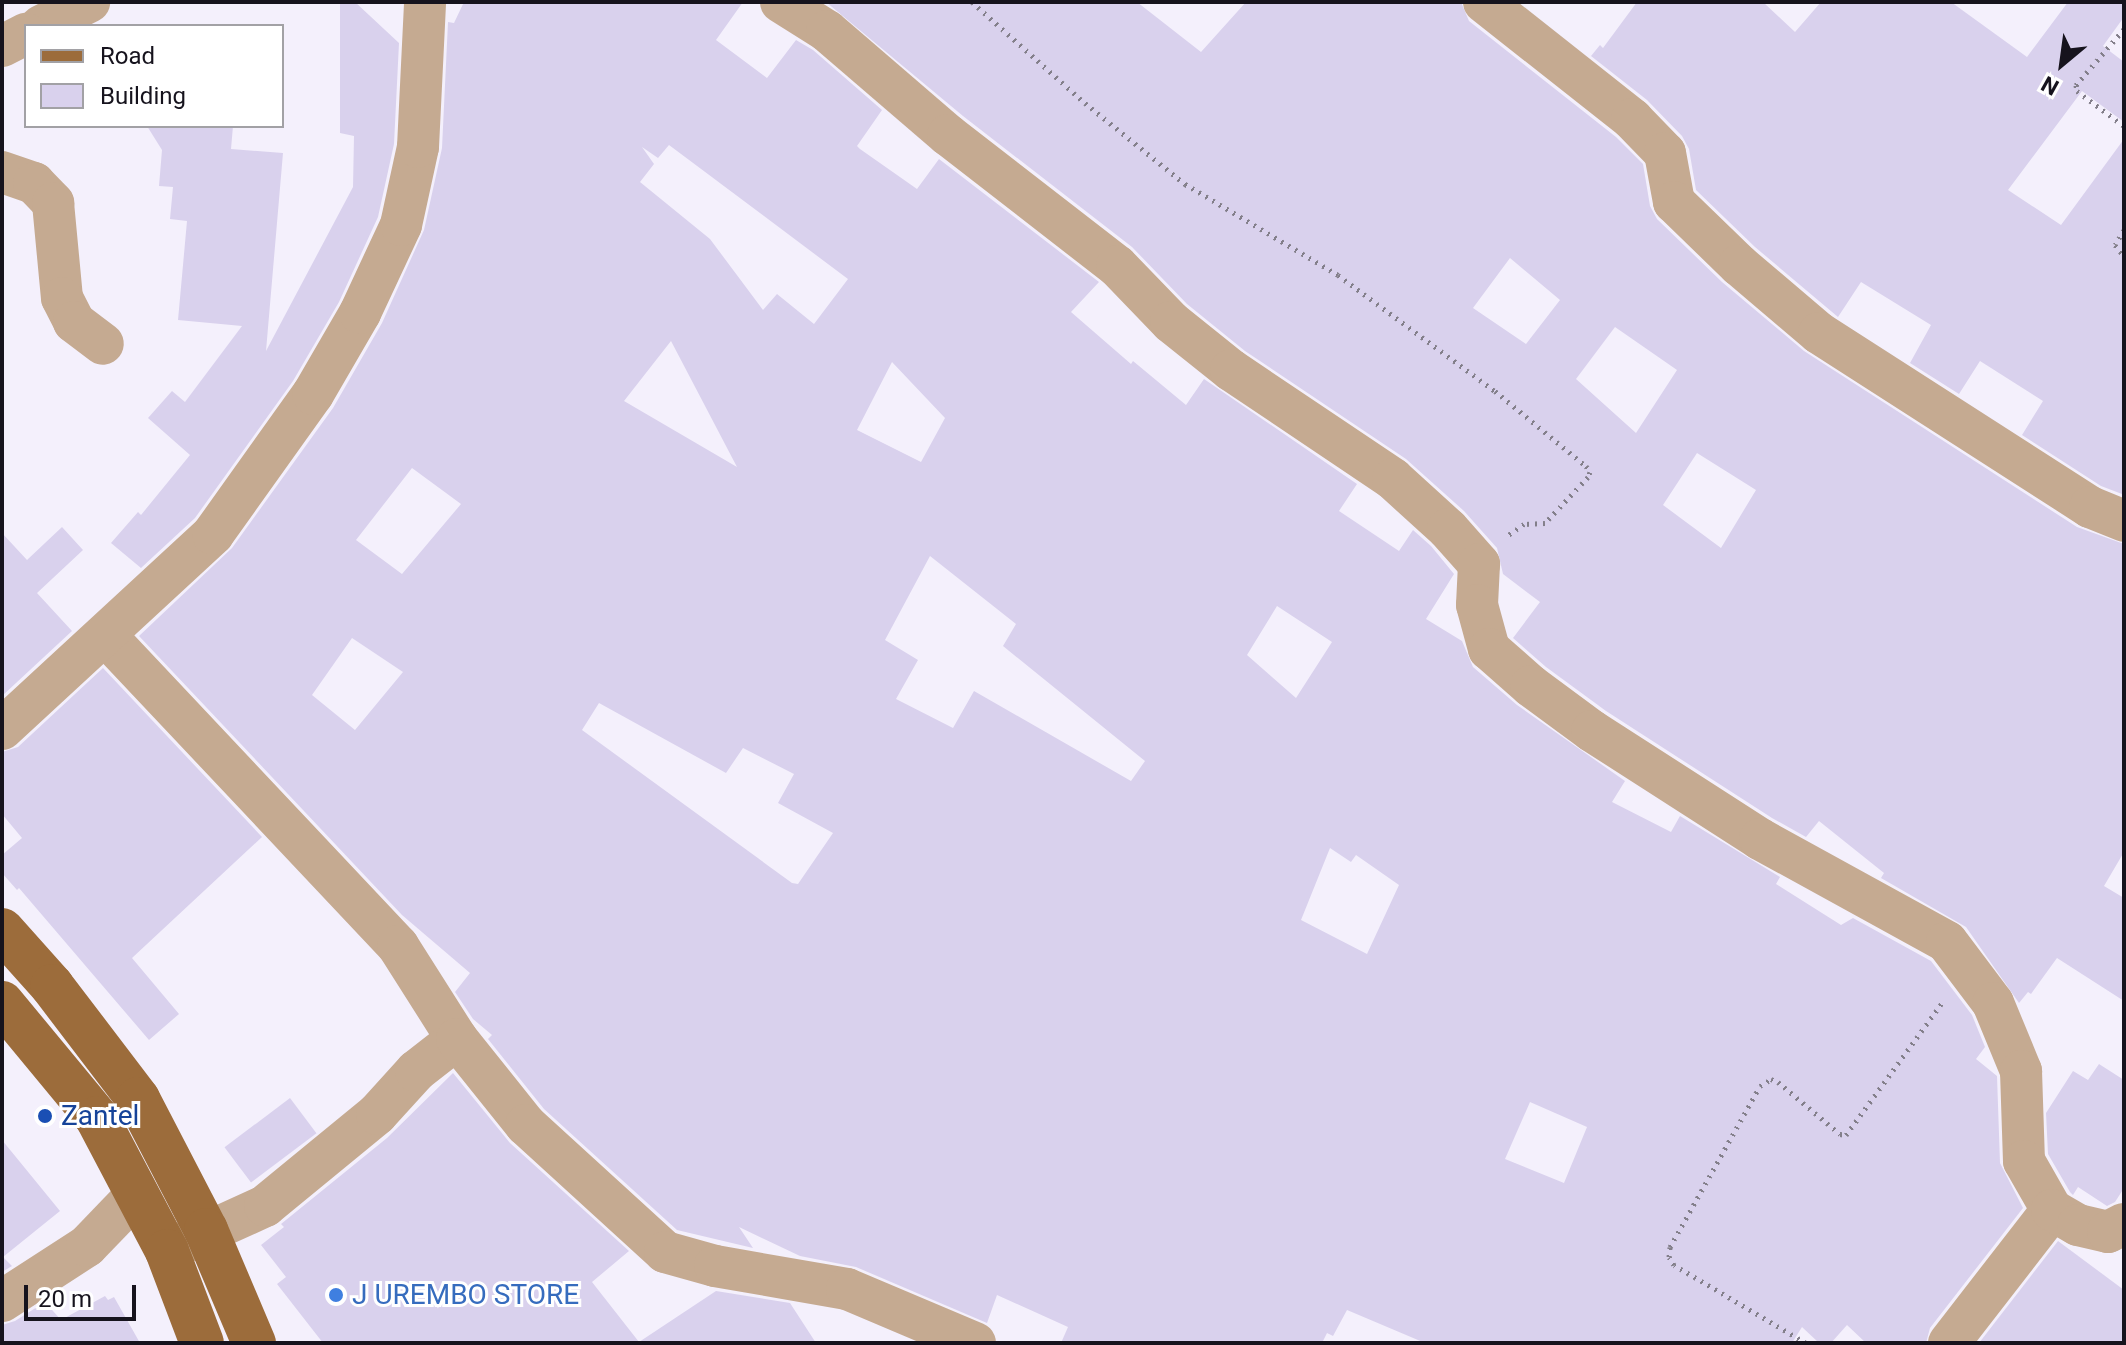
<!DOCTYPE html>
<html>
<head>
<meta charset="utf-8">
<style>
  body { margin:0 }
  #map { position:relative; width:2126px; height:1345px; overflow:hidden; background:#f4f0fc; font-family:Roboto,sans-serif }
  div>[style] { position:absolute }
  .building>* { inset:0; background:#d9d1ed; transform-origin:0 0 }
  .path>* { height:5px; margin-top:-2.5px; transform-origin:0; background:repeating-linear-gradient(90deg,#837f8a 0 2px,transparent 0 8px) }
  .street>* { height:42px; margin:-21px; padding:0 21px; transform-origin:21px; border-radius:21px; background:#c5aa91 }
  .primary>* { height:44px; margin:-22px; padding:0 22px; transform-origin:22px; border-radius:22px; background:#9c6c3b }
  .dots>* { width:22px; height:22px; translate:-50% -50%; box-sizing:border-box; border:4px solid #fff; border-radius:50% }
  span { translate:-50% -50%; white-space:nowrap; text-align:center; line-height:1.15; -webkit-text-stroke:6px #fff; paint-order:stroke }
  .transit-label { font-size:28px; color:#164399 }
  .left { translate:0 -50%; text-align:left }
  .shop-label { font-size:28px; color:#366cbe }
  .frame { position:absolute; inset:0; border:4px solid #16131d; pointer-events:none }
  .legend { position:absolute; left:24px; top:24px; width:260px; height:104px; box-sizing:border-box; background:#fff; border:2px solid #a2a1a5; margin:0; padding:10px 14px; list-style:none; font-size:24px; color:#16131d }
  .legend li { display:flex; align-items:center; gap:16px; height:40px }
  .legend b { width:40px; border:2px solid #a2a1a5 }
  .north { position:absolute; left:2022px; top:24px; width:80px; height:80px; -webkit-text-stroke:6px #fff; paint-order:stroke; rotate:209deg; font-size:22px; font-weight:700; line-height:32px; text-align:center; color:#16131d }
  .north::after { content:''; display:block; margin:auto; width:28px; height:36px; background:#16131d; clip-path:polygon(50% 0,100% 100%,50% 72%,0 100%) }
  .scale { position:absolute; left:24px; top:1285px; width:112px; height:36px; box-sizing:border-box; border:4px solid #16131d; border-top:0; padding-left:10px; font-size:24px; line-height:28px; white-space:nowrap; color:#16131d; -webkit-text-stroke:6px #fff; paint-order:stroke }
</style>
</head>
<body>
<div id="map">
  <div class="building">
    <div style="clip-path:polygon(340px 2px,355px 2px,399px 43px,394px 144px,378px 217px,339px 302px,293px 381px,195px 518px,141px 568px,111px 543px,138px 512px,141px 515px,190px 455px,148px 418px,172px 391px,185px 402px,242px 326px,178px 320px,187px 221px,170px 219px,173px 187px,159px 186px,162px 150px,147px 126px,233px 126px,231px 149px,283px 153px,266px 351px,353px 187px,354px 136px,340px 133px)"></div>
    <div style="clip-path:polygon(evenodd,464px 2px,743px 2px,716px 40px,767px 78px,796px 40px,813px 50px,882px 110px,857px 146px,860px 149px,917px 189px,939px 159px,1099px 282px,1071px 312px,1131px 364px,1133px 361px,1186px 405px,1204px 379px,1357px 484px,1339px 511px,1399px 551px,1413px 530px,1431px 546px,1454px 574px,1426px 619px,1462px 641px,1473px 667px,1517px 705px,1625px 781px,1612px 802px,1671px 832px,1680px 816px,1780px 877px,1776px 884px,1841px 925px,1853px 918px,1931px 961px,1972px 1015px,1985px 1047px,1976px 1059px,1997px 1076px,2000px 1163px,2023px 1208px,1930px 1328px,1926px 1343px,1866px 1343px,1847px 1325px,1831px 1343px,1819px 1343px,1802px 1327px,1792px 1343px,1425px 1343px,1347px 1310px,1333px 1336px,1327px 1333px,1322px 1343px,1061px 1343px,1068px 1327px,997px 1295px,987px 1323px,856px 1267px,800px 1256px,739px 1227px,753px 1248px,677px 1230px,544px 1109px,488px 1039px,492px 1035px,473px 1019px,455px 992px,470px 973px,402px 915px,139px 636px,232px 548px,333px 408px,382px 323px,424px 230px,442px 148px,448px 22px,454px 23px,464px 2px,669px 145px,848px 279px,814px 324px,777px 294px,763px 310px,710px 239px,640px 182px,654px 164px,642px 147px,658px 158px,669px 145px,464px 2px,671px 341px,737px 467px,624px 401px,671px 341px,464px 2px,892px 362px,945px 418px,921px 462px,857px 430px,892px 362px,464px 2px,412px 468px,461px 504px,402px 574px,356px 540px,412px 468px,464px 2px,930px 556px,1016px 624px,1003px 646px,1145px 761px,1131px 781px,974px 691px,953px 728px,896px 699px,918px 660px,885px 640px,930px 556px,464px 2px,1277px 606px,1332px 642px,1296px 698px,1247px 655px,1277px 606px,464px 2px,352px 638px,403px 672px,355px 730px,312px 695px,352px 638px,464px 2px,599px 703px,726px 773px,743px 748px,794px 774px,778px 803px,833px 833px,798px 884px,792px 883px,582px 730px,599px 703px,464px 2px,1330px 848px,1351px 862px,1356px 855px,1399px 885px,1367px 954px,1301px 920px,1330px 848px,464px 2px,1530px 1102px,1587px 1127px,1564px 1183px,1505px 1159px,1530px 1102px)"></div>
    <div style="clip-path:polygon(evenodd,826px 2px,1137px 2px,1201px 52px,1246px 2px,1461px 2px,1469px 21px,1616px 137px,1643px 164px,1650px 206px,1657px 219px,1722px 282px,1804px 351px,2077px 527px,2124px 544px,2124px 852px,2104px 886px,2124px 898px,2124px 1001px,2057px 958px,2031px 994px,2028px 992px,2019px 1003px,1966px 927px,1881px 878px,1884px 873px,1819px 821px,1806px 837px,1772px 818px,1606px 711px,1546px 667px,1513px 638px,1540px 602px,1503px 574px,1497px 548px,1464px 511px,1406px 459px,1245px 351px,1187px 304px,1132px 247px,963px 116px,826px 2px,1510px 258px,1560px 300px,1526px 344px,1473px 308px,1510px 258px,826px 2px,1615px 327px,1677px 370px,1636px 433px,1576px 379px,1615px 327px,826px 2px,1697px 453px,1756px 490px,1721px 548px,1663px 505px,1697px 453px)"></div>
    <div style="clip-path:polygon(1637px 2px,1763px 2px,1795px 32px,1821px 2px,1951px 2px,2027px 57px,2068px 2px,2124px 2px,2124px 17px,2103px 46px,2124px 62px,2124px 122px,2082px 91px,2008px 190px,2061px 225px,2124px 139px,2122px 494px,2101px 486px,2022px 435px,2043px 401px,1980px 361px,1959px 394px,1910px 363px,1931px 325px,1861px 282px,1838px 317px,1755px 247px,1696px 190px,1689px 149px,1682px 136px,1647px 100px,1591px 56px,1600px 45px,1603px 48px)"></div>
    <div style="clip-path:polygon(62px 527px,83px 550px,37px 593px,72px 631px,2px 696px,2px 533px,27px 560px)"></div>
    <div style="clip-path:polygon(103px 668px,262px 837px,132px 958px,179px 1014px,149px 1040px,19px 888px,17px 890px,2px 873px,2px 855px,22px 838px,2px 814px,2px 752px,18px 747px)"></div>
    <div style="clip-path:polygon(2099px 1064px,2124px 1080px,2124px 1188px,2115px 1202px,2107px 1206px,2078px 1187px,2073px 1195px,2070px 1192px,2048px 1154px,2046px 1113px,2073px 1071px,2088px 1080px)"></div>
    <div style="clip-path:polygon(453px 1073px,510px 1143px,629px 1251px,592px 1282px,639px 1342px,716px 1291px,790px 1303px,816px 1343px,323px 1343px,277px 1284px,286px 1277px,261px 1245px,284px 1227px,281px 1224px,387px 1138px)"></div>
    <div style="left:290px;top:1098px;width:44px;height:82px;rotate:53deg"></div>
    <div style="clip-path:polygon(2px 1140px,60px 1211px,3px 1257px,12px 1266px,2px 1272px)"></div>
    <div style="clip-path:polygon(2058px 1241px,2124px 1290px,2124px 1343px,1979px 1343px)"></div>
    <div style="clip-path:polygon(105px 1296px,108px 1300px,114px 1297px,140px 1343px,2px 1343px,2px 1325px,15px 1321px,45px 1302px,61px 1320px)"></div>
  </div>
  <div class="path">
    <div style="left:972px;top:2px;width:152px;rotate:41.8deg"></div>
    <div style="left:1085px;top:103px;width:129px;rotate:39deg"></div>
    <div style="left:1185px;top:184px;width:178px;rotate:30.7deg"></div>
    <div style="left:1338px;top:275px;width:195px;rotate:36.5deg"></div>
    <div style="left:1495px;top:391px;width:118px;rotate:39.5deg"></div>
    <div style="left:1586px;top:466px;width:7px;rotate:56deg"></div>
    <div style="left:1590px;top:472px;width:5px;rotate:112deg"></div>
    <div style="left:1588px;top:477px;width:63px;rotate:133.1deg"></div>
    <div style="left:1545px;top:523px;width:21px;rotate:177deg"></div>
    <div style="left:1524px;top:524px;width:21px;rotate:145deg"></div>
    <div style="left:2124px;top:29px;width:74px;rotate:130.6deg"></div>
    <div style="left:2076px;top:85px;width:6px;rotate:81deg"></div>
    <div style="left:2077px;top:91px;width:59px;rotate:36.7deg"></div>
    <div style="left:2124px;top:230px;width:17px;rotate:121deg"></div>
    <div style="left:2115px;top:245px;width:14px;rotate:51deg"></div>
    <div style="left:1806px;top:1343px;width:153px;rotate:-149.4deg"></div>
    <div style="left:1674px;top:1265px;width:9px;rotate:-122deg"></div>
    <div style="left:1669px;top:1257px;width:10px;rotate:-84deg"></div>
    <div style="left:1670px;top:1247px;width:184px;rotate:-60.8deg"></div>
    <div style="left:1760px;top:1086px;width:13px;rotate:-32deg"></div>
    <div style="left:1771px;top:1079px;width:8px;rotate:23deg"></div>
    <div style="left:1778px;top:1082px;width:81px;rotate:40deg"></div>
    <div style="left:1840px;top:1134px;width:6px;rotate:9deg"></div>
    <div style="left:1846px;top:1135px;width:167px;rotate:-54deg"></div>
  </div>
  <div class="street">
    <div style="left:781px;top:2px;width:54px;rotate:32.2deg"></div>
    <div style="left:827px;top:31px;width:160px;rotate:40.7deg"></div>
    <div style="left:948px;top:135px;width:214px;rotate:37.8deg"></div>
    <div style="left:1117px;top:266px;width:78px;rotate:46deg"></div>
    <div style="left:1171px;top:322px;width:77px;rotate:38.7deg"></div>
    <div style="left:1231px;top:370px;width:195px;rotate:33.9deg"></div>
    <div style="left:1393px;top:479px;width:74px;rotate:42.3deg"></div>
    <div style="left:1448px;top:529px;width:47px;rotate:48.5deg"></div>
    <div style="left:1479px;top:564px;width:41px;rotate:92.8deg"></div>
    <div style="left:1477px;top:605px;width:46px;rotate:74.7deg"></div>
    <div style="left:1489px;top:649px;width:56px;rotate:41.4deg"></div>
    <div style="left:1531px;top:686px;width:76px;rotate:36.4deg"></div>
    <div style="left:1592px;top:731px;width:200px;rotate:32.7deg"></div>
    <div style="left:1760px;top:839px;width:213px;rotate:28.8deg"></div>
    <div style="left:1947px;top:942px;width:76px;rotate:53deg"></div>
    <div style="left:1993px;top:1003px;width:74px;rotate:67.6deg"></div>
    <div style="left:2021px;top:1071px;width:90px;rotate:88.1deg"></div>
    <div style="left:2024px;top:1161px;width:56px;rotate:60.3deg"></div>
    <div style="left:2052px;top:1210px;width:168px;rotate:127.8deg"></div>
    <div style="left:1484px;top:2px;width:189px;rotate:38.3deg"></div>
    <div style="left:1632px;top:119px;width:47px;rotate:45.9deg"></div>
    <div style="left:1665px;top:153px;width:50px;rotate:79.6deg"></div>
    <div style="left:1674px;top:202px;width:91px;rotate:44.1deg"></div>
    <div style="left:1739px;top:265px;width:105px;rotate:40.4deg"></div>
    <div style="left:1819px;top:333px;width:322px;rotate:32.7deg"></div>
    <div style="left:2090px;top:507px;width:37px;rotate:22deg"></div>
    <div style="left:41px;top:26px;width:54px;rotate:-26.6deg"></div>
    <div style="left:2px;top:46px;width:27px;rotate:-27deg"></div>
    <div style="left:2px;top:172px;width:34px;rotate:19deg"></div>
    <div style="left:34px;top:183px;width:28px;rotate:46deg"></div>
    <div style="left:53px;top:203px;width:95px;rotate:84.6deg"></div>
    <div style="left:62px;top:298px;width:27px;rotate:63deg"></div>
    <div style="left:74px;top:322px;width:36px;rotate:37deg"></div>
    <div style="left:106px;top:636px;width:426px;rotate:46.7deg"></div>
    <div style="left:398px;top:946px;width:110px;rotate:57.6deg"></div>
    <div style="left:2px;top:729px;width:287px;rotate:-42.7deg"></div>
    <div style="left:213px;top:534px;width:172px;rotate:-54.5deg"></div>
    <div style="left:313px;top:394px;width:94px;rotate:-59.9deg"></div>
    <div style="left:360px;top:313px;width:97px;rotate:-65deg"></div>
    <div style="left:401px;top:225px;width:80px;rotate:-77.7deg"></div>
    <div style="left:418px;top:147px;width:145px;rotate:-87.2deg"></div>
    <div style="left:2052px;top:1210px;width:30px;rotate:30deg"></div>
    <div style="left:2078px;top:1225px;width:31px;rotate:13deg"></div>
    <div style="left:2108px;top:1232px;width:18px;rotate:-27deg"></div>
    <div style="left:177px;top:1246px;width:97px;rotate:-24.4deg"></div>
    <div style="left:265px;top:1206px;width:145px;rotate:-39.4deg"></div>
    <div style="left:377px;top:1114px;width:58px;rotate:-47.8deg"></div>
    <div style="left:416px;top:1071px;width:52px;rotate:-38deg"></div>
    <div style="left:457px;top:1039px;width:110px;rotate:51.3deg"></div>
    <div style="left:526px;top:1125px;width:188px;rotate:42.4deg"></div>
    <div style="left:665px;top:1252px;width:52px;rotate:15.6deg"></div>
    <div style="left:715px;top:1266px;width:134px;rotate:9.9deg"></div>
    <div style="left:847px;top:1289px;width:139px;rotate:22.9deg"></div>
    <div style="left:2px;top:1301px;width:101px;rotate:-32.9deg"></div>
    <div style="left:87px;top:1246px;width:72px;rotate:-46.1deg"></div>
  </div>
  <div class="primary">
    <div style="left:2px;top:930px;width:75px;rotate:48.2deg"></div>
    <div style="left:52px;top:986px;width:142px;rotate:52.7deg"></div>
    <div style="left:138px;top:1099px;width:148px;rotate:62.6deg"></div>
    <div style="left:206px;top:1230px;width:123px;rotate:67deg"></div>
    <div style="left:2px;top:1003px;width:149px;rotate:50.4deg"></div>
    <div style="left:97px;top:1118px;width:150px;rotate:62.2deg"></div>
    <div style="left:167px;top:1251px;width:98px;rotate:69.2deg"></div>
  </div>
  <div class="dots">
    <div style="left:45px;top:1116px;background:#1a4fb4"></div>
    <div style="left:336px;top:1295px;background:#3f7fe0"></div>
  </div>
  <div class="transit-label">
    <span class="left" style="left:61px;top:1116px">Zantel</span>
  </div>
  <div class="shop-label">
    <span class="left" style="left:352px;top:1295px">J UREMBO STORE</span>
  </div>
  <div class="frame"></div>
  <ul class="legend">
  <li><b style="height:10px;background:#9c6c3b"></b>Road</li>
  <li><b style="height:22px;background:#d9d1ed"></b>Building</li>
  </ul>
  <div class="north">N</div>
  <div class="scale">20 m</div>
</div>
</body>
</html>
